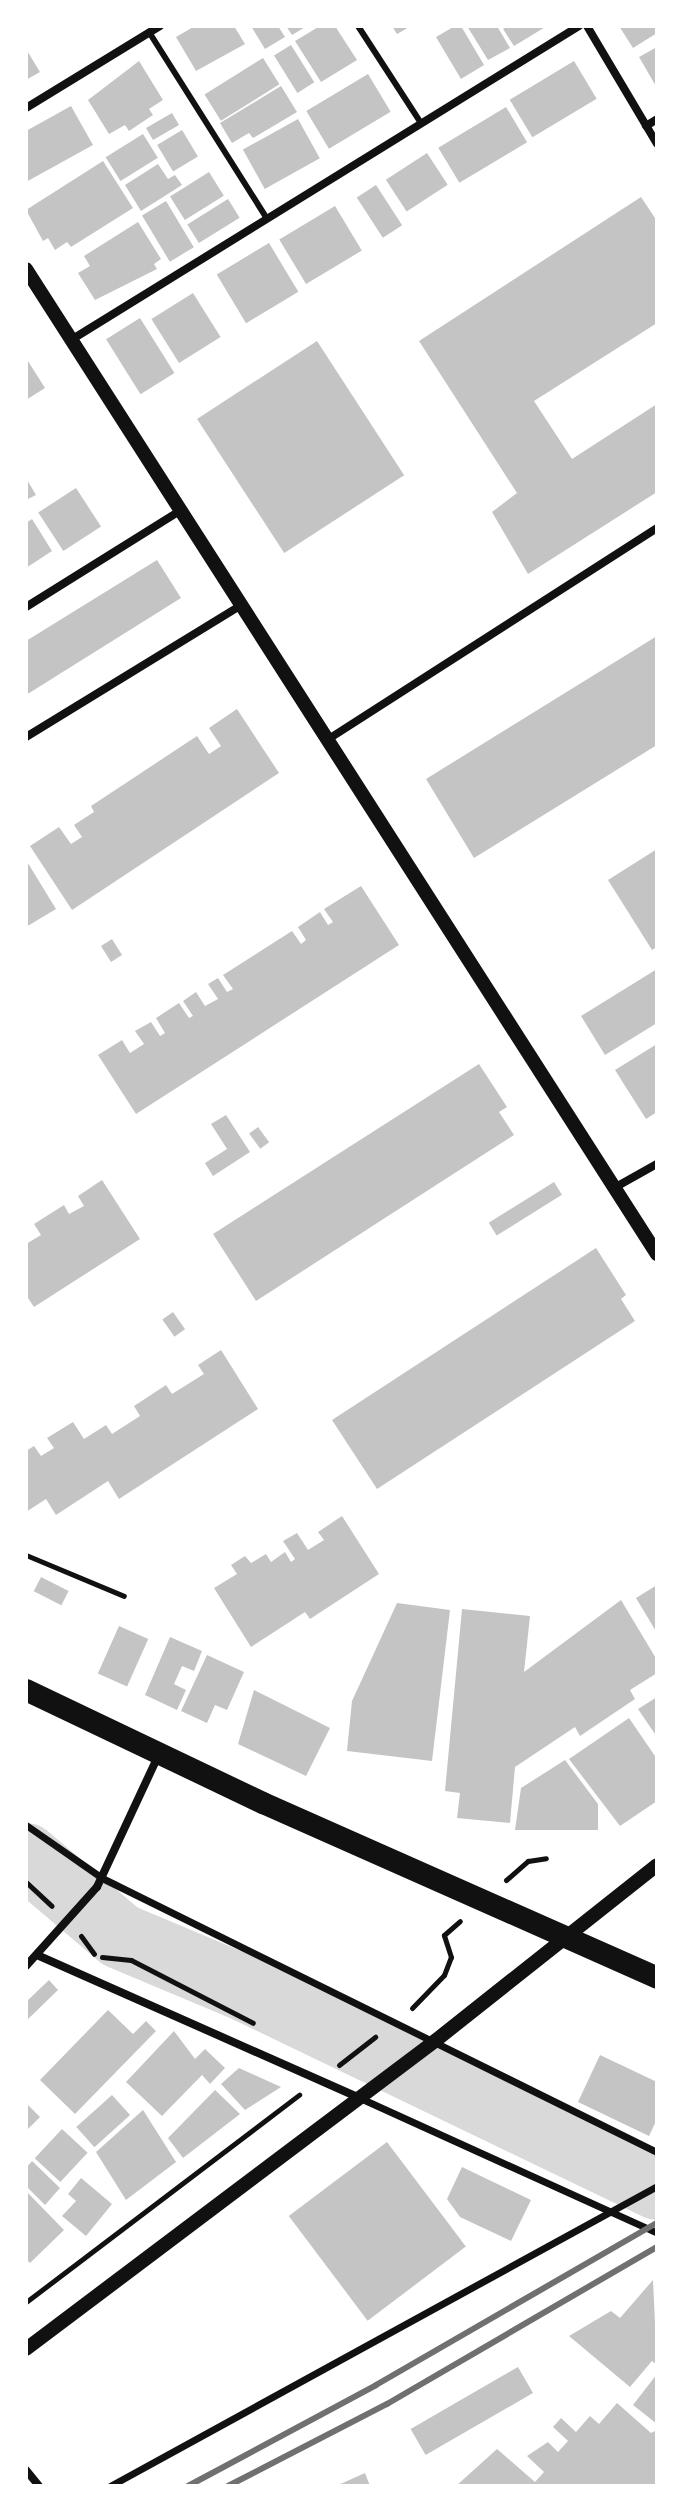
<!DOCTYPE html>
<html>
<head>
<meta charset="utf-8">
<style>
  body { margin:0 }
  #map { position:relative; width:683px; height:2512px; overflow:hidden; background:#fff; font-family:Lora,serif }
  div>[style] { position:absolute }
  .river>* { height:66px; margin:-33px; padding:0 33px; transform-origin:33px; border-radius:33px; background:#d9d9d9 }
  .building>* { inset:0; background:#c4c4c4; transform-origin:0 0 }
  .path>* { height:5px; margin:-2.5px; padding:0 2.5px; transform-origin:2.5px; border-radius:2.5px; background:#111 }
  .service>* { height:6px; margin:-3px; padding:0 3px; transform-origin:3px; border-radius:3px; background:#111 }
  .pedestrian>* { height:7px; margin:-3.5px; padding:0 3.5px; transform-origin:3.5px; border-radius:3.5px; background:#111 }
  .minor>* { height:8px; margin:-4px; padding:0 4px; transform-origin:4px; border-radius:4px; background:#111 }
  .tertiary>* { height:14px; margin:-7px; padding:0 7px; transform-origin:7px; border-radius:7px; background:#111 }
  .trunk>* { height:22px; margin:-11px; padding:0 11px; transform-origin:11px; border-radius:11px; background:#111 }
  .rail>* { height:6px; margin:-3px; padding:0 3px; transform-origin:3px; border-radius:3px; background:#707070 }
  span { translate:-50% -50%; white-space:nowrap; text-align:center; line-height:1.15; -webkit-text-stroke:8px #fff; paint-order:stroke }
  .frame { position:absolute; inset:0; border:28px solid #fff; pointer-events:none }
</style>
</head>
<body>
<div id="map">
  <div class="river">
    <div style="left:26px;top:1856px;width:123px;rotate:40.4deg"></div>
    <div style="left:120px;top:1936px;width:137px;rotate:22.8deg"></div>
    <div style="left:246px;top:1989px;width:456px;rotate:25.7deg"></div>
  </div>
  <div class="building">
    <div style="clip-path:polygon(195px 26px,234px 26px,245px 44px,196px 71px,176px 37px)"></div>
    <div style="clip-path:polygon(251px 26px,278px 26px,285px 37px,265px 49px)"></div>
    <div style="clip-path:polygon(286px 26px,307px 26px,292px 35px)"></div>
    <div style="clip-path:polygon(320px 26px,335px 26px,357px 60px,321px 82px,295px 41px)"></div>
    <div style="clip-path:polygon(392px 26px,411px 26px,397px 34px)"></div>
    <div style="clip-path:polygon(455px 26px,461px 26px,484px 65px,461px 79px,436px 37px)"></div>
    <div style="clip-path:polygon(467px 26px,497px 26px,510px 48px,488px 60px)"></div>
    <div style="clip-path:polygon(508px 26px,547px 26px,514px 46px,503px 29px)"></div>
    <div style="clip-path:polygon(619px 26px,657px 26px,657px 33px,633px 48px)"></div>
    <div style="left:291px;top:45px;width:44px;height:20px;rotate:58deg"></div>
    <div style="clip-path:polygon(657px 47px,657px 88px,639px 57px)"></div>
    <div style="clip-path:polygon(26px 49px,40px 72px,26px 80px)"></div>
    <div style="left:263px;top:58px;width:31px;height:69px;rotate:58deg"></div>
    <div style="clip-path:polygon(139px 61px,163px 100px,149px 109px,153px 115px,129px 131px,125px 125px,109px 134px,88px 100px)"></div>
    <div style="left:574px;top:61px;width:44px;height:75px;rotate:59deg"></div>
    <div style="left:368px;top:74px;width:44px;height:72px;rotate:59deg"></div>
    <div style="clip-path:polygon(281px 86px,297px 112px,253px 138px,249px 133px,232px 143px,220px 123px)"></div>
    <div style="clip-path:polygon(71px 106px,93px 145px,26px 182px,26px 131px)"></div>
    <div style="left:506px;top:107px;width:41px;height:79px;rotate:59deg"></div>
    <div style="left:172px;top:113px;width:14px;height:30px;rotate:60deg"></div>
    <div style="left:298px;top:119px;width:45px;height:63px;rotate:61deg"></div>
    <div style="left:182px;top:130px;width:31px;height:29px;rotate:59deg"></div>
    <div style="left:143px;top:134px;width:28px;height:44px;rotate:58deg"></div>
    <div style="left:427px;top:153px;width:38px;height:49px;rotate:57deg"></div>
    <div style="clip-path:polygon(103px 161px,133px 208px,71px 247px,67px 242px,55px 250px,48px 238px,43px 241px,26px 210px)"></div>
    <div style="clip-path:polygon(158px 164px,168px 179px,175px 175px,182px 185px,141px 211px,125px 185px)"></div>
    <div style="left:209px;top:172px;width:28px;height:46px;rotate:58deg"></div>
    <div style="left:376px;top:185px;width:48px;height:23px;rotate:57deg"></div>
    <div style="clip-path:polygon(641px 197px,657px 221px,657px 323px,534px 401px,572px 459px,657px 404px,657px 492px,528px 574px,492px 512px,517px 493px,419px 341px)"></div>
    <div style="left:228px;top:199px;width:22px;height:48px;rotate:58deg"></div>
    <div style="left:166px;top:201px;width:54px;height:28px;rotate:59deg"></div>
    <div style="left:335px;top:206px;width:52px;height:65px;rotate:59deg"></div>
    <div style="clip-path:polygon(138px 222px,161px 259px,154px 264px,157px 269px,95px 300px,78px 273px,90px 266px,84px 256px)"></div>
    <div style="left:269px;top:243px;width:57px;height:61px;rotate:59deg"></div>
    <div style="left:193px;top:293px;width:52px;height:49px;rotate:58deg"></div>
    <div style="left:140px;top:318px;width:65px;height:40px;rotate:58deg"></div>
    <div style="left:317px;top:341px;width:160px;height:143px;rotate:57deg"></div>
    <div style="clip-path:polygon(26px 358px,45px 388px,26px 400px)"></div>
    <div style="clip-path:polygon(26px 478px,36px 495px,26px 500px)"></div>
    <div style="left:76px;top:488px;width:46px;height:45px;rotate:57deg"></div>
    <div style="clip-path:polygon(32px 519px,52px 551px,26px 568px,26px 523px)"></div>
    <div style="clip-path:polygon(157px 560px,181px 598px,26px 695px,26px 641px)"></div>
    <div style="clip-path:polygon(657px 636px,657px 745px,474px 858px,426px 779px)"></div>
    <div style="clip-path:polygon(237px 709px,279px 773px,72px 910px,30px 846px,59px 827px,71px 844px,82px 837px,74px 825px,94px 812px,91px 806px,197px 736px,209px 754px,221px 746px,209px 728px)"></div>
    <div style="clip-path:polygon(657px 849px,657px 947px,652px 950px,608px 880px)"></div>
    <div style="clip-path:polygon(26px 860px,56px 909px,26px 927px)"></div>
    <div style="clip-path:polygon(361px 886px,399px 945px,136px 1114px,98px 1055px,122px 1040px,130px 1053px,144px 1044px,135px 1031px,151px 1022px,160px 1036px,165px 1033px,156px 1018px,179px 1003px,189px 1018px,193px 1016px,183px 1001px,196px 992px,205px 1006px,218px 999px,208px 984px,218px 978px,227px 992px,233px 989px,223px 975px,292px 931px,301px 944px,306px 940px,298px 927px,320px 912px,328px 925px,333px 922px,324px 909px)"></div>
    <div style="left:112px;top:939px;width:19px;height:13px;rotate:58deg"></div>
    <div style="clip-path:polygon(657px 969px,657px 1023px,605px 1055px,581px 1016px)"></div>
    <div style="clip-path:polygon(657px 1044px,657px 1112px,646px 1119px,615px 1070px)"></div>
    <div style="clip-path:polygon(479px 1064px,507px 1107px,499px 1112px,514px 1135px,256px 1301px,213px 1234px)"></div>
    <div style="clip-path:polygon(226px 1115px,250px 1152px,213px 1176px,205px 1163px,227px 1149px,211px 1124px)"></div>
    <div style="left:258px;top:1127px;width:19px;height:11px;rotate:54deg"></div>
    <div style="clip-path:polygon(102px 1180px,140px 1239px,34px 1307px,26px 1295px,26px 1244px,41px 1235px,34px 1224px,64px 1205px,69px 1214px,84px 1206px,78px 1196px)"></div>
    <div style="left:554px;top:1182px;width:15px;height:77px;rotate:58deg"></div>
    <div style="clip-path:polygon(596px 1248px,626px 1295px,621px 1299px,635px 1321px,377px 1489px,332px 1420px)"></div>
    <div style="left:173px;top:1312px;width:21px;height:13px;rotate:55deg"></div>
    <div style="clip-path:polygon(221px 1350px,258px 1409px,119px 1499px,108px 1481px,56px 1515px,46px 1499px,26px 1512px,26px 1451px,34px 1446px,41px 1456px,54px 1448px,47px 1438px,73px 1422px,84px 1439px,106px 1425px,112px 1434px,140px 1416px,134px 1406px,166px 1385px,172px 1394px,204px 1374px,198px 1365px)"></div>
    <div style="clip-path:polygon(342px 1516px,379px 1574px,310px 1619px,305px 1612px,251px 1647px,214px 1588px,237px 1574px,231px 1565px,245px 1556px,251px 1563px,266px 1554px,271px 1562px,285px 1552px,291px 1562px,295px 1559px,283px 1541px,297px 1533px,308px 1550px,324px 1540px,318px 1532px)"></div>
    <div style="left:41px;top:1577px;width:31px;height:16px;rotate:27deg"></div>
    <div style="clip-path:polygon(657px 1585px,657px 1633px,636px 1598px)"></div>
    <div style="clip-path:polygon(621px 1600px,657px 1660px,657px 1673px,630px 1690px,635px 1699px,580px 1736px,575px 1727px,515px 1767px,510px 1823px,457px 1818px,460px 1793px,445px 1791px,462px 1609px,530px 1616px,524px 1672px)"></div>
    <div style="clip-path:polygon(397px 1603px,450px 1610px,432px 1761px,347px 1751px,352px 1701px)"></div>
    <div style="left:119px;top:1626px;width:32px;height:52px;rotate:24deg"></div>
    <div style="clip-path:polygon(170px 1637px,202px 1651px,194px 1671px,182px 1666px,174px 1684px,186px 1690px,177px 1710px,145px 1695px)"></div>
    <div style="clip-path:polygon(207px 1655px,244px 1672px,227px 1710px,215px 1705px,207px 1723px,181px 1711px)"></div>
    <div style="clip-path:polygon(254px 1690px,330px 1728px,306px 1776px,238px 1744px)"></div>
    <div style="clip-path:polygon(657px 1697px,657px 1737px,638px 1709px)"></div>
    <div style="clip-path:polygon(629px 1718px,657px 1759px,657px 1801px,620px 1826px,569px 1759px)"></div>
    <div style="clip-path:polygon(565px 1760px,598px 1804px,598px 1830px,515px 1830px,521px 1788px)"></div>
    <div style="clip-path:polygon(49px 1980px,58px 1990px,26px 2021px,26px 2002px)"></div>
    <div style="clip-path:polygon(108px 2010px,133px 2034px,146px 2021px,156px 2031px,75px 2114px,40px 2080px)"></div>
    <div style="clip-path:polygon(174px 2031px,195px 2059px,205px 2049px,225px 2068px,210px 2084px,202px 2075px,162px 2116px,126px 2082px)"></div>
    <div style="clip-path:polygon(600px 2055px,657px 2082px,657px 2119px,649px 2136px,578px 2102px)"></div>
    <div style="clip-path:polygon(239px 2068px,281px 2087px,245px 2110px,221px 2084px)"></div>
    <div style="clip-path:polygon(215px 2090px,240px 2114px,183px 2158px,168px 2138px)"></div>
    <div style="left:112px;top:2095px;width:27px;height:48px;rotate:48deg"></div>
    <div style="clip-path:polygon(26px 2103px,40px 2117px,26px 2131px)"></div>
    <div style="clip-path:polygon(143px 2110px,176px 2162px,126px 2200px,96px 2152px)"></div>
    <div style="left:62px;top:2129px;width:35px;height:40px;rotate:43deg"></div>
    <div style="left:387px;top:2142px;width:131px;height:123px;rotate:53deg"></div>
    <div style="clip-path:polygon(32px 2161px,60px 2188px,45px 2205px,26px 2186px,26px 2168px)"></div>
    <div style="clip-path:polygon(462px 2167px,531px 2200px,511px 2241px,460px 2217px,447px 2199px)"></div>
    <div style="clip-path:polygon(81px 2178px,112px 2204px,86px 2236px,62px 2216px,76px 2201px,68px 2194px)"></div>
    <div style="clip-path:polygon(26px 2191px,64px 2230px,30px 2263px,26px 2259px)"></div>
    <div style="clip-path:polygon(653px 2280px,657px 2365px,652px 2361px,630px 2387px,569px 2336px,611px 2311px,620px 2318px)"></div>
    <div style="left:518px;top:2367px;width:30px;height:124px;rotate:60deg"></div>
    <div style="clip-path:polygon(657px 2374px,657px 2424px,633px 2405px)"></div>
    <div style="clip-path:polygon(617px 2403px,651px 2433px,657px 2430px,657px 2486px,456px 2486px,497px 2449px,535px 2482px,544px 2472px,527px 2456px,548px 2442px,558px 2452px,568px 2441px,553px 2427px,561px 2418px,576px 2432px,590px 2416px,599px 2424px)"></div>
    <div style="clip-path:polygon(365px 2473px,370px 2486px,336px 2486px)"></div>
  </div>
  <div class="path">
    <div style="left:26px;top:1555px;width:106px;rotate:22.7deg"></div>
    <div style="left:506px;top:1880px;width:29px;rotate:-41deg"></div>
    <div style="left:528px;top:1861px;width:18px;rotate:-9deg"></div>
    <div style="left:26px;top:1882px;width:35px;rotate:43deg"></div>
    <div style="left:81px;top:1936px;width:22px;rotate:54deg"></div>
    <div style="left:102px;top:1957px;width:29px;rotate:6deg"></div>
    <div style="left:131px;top:1960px;width:137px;rotate:27.3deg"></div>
    <div style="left:412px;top:2008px;width:46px;rotate:-45.9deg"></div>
    <div style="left:444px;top:1975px;width:19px;rotate:-69deg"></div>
    <div style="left:451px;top:1957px;width:23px;rotate:-108deg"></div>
    <div style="left:444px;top:1935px;width:21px;rotate:-41deg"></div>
    <div style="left:339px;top:2065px;width:46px;rotate:-37.9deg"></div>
    <div style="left:26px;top:2302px;width:343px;rotate:-37.2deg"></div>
  </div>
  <div class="service">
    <div style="left:358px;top:26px;width:116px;rotate:57deg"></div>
    <div style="left:149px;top:32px;width:221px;rotate:57.7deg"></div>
  </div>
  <div class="pedestrian">
    <div style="left:26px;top:1825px;width:93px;rotate:34.9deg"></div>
    <div style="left:102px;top:1878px;width:619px;rotate:26.28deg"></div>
    <div style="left:360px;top:2098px;width:326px;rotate:24.4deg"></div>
    <div style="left:110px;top:2486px;width:624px;rotate:-28.74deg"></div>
  </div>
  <div class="minor">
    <div style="left:587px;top:26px;width:137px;rotate:59.3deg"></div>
    <div style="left:26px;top:108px;width:157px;rotate:-31.5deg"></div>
    <div style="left:646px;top:126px;width:13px;rotate:-32deg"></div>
    <div style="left:71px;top:340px;width:597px;rotate:-31.72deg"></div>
    <div style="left:26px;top:607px;width:179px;rotate:-32deg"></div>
    <div style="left:26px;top:737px;width:251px;rotate:-31.5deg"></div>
    <div style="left:327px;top:740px;width:392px;rotate:-32.7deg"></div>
    <div style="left:614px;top:1188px;width:49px;rotate:-29.2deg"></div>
    <div style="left:37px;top:1955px;width:353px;rotate:23.9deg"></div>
    <div style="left:26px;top:1966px;width:106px;rotate:-48.1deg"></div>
    <div style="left:97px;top:1887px;width:145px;rotate:-65deg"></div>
    <div style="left:26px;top:2470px;width:21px;rotate:51deg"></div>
  </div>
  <div class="tertiary">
    <div style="left:26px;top:269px;width:1170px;rotate:57.36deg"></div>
    <div style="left:26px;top:2349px;width:512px;rotate:-36.98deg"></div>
    <div style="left:435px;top:2041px;width:283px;rotate:-38.4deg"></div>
  </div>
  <div class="trunk">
    <div style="left:26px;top:1690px;width:263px;rotate:25.5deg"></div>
    <div style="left:263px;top:1803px;width:431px;rotate:23.9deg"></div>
  </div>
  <div class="rail">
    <div style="left:188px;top:2486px;width:213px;rotate:-28.2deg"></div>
    <div style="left:376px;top:2385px;width:324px;rotate:-30deg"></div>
    <div style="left:228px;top:2486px;width:179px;rotate:-27.3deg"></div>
    <div style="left:387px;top:2404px;width:312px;rotate:-30.2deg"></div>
  </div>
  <div class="frame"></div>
</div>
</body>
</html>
